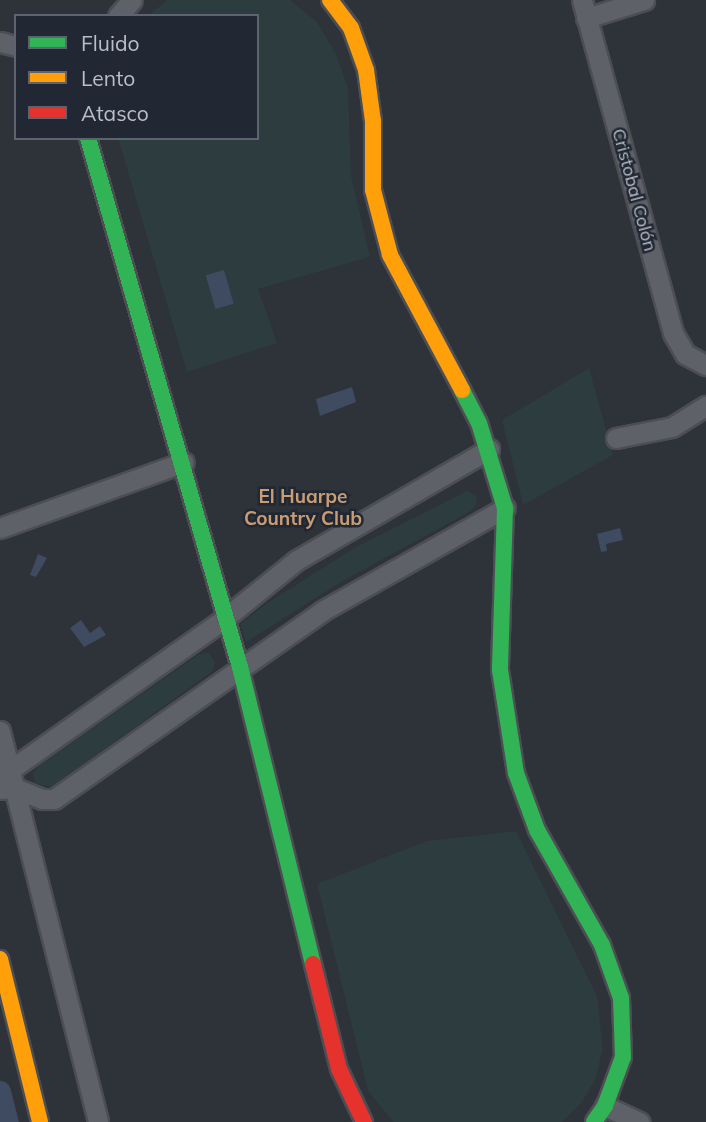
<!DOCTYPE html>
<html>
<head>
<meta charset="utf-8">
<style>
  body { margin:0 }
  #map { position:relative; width:706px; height:1122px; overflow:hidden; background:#2e3239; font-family:Mulish,sans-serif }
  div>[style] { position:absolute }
  .green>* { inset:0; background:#2c3c3f }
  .water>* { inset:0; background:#3f4b61; transform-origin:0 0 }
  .canal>* { height:21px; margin:-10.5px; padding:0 10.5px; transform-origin:10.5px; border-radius:10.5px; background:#3f4b61 }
  .roads { filter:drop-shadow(2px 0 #4c4e54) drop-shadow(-2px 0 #4c4e54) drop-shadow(0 2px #4c4e54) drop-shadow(0 -2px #4c4e54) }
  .street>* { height:19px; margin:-9.5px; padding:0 9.5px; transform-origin:9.5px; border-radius:9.5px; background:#5e6167 }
  .fast>* { height:16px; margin:-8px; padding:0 8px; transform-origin:8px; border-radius:8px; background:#30b455 }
  .slow>* { height:16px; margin:-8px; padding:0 8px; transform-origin:8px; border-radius:8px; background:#ff9f0a }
  .jam>* { height:16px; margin:-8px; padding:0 8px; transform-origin:8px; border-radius:8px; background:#e5322d }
  span { translate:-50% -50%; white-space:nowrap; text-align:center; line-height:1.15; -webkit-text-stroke:5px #212833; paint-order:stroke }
  .street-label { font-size:18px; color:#b9bec9 }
  .neighbourhood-label { font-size:19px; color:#c99d74; font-weight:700 }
  .legend { position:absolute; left:14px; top:14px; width:245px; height:126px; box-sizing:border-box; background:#212833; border:2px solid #5e646f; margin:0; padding:9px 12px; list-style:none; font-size:21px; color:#b9bec9 }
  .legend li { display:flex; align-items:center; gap:14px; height:35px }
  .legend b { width:35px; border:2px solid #5e646f }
</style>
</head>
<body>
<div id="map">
  <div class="green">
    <div style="clip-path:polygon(168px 0,290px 0,317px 22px,336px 54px,348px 88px,351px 175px,370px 257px,258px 289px,277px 343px,187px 372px,118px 138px,257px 138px,257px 16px,147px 16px)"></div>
    <div style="clip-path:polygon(589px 368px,613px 455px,523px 505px,502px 420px)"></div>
    <div style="clip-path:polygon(467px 491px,476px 496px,477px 504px,471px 511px,341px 582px,246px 642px,240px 624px,267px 603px,356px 547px)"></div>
    <div style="clip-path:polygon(209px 653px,215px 662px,213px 671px,52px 787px,35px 784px,33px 773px,38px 766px,199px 654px)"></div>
    <div style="clip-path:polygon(516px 831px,597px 996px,603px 1049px,595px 1080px,582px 1102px,562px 1122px,393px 1122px,368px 1091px,317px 884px,426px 841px)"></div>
  </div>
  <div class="water">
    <div style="left:224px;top:270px;width:35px;height:19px;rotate:74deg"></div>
    <div style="clip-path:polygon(352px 387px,356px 402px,320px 416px,316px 399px)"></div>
    <div style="clip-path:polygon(620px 528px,623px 540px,606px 544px,607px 551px,601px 552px,597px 534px)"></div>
    <div style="clip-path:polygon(38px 554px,47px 558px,36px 577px,30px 575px)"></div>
    <div style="clip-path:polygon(81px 620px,90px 633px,100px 626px,106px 635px,84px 647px,70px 628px)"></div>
  </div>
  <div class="canal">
    <div style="left:0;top:1091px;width:32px;rotate:76deg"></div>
  </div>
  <div class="roads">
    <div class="street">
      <div style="left:582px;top:0;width:345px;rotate:74.7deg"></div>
      <div style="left:673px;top:333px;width:24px;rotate:60deg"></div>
      <div style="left:685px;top:354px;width:24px;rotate:28deg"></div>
      <div style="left:118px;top:16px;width:21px;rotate:-49deg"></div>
      <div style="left:586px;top:18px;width:61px;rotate:-17.2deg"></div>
      <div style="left:0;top:42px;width:16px;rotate:14deg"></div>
      <div style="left:616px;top:438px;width:57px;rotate:-11.1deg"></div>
      <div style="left:672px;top:427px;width:40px;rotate:-32deg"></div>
      <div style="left:0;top:528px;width:195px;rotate:-19.7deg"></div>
      <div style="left:0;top:731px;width:403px;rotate:75.9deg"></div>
      <div style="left:0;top:777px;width:276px;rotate:-35.2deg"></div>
      <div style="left:225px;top:618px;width:92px;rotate:-38.9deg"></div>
      <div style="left:297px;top:560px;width:222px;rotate:-30deg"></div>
      <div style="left:0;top:789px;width:15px;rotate:-4deg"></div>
      <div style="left:15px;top:788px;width:29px;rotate:22deg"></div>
      <div style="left:42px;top:799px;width:12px"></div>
      <div style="left:54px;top:799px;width:327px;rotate:-35deg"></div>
      <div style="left:322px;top:611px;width:210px;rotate:-29.4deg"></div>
      <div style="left:605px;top:1106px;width:38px;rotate:25deg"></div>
    </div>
    <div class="fast">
      <div style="left:88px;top:138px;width:550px;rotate:73.97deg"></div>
      <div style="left:240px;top:667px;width:306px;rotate:76.2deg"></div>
      <div style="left:462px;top:390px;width:37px;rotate:63deg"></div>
      <div style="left:479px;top:423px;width:89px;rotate:73deg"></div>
      <div style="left:505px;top:508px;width:162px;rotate:91.8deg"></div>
      <div style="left:500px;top:670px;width:104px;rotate:81.2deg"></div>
      <div style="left:516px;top:773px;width:61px;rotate:69.8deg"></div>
      <div style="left:537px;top:830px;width:132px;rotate:60.5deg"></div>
      <div style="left:602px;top:945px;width:56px;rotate:70.3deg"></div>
      <div style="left:621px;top:998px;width:59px;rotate:88.1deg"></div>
      <div style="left:623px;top:1057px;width:52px;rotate:110.2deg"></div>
      <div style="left:605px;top:1106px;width:19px;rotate:125deg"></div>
    </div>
    <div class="slow">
      <div style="left:330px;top:0;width:35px;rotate:53deg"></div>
      <div style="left:351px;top:28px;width:45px;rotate:70.3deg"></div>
      <div style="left:366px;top:70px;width:51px;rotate:82.2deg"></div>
      <div style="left:373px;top:121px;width:69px;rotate:90deg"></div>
      <div style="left:373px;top:190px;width:67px;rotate:75.3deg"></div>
      <div style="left:390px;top:255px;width:153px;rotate:61.9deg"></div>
      <div style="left:0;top:959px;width:168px;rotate:76.2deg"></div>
    </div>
    <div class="jam">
      <div style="left:313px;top:964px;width:108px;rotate:76.1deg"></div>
      <div style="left:339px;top:1069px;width:59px;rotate:64.7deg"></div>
    </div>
  </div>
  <div class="street-label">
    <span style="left:634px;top:190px;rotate:75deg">Cristobal Colón</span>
  </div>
  <div class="neighbourhood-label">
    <span style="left:303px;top:508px">El Huarpe<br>Country Club</span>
  </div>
  <ul class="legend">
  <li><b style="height:9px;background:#30b455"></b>Fluido</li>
  <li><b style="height:9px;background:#ff9f0a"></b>Lento</li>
  <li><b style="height:9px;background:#e5322d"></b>Atasco</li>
  </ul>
</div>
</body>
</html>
